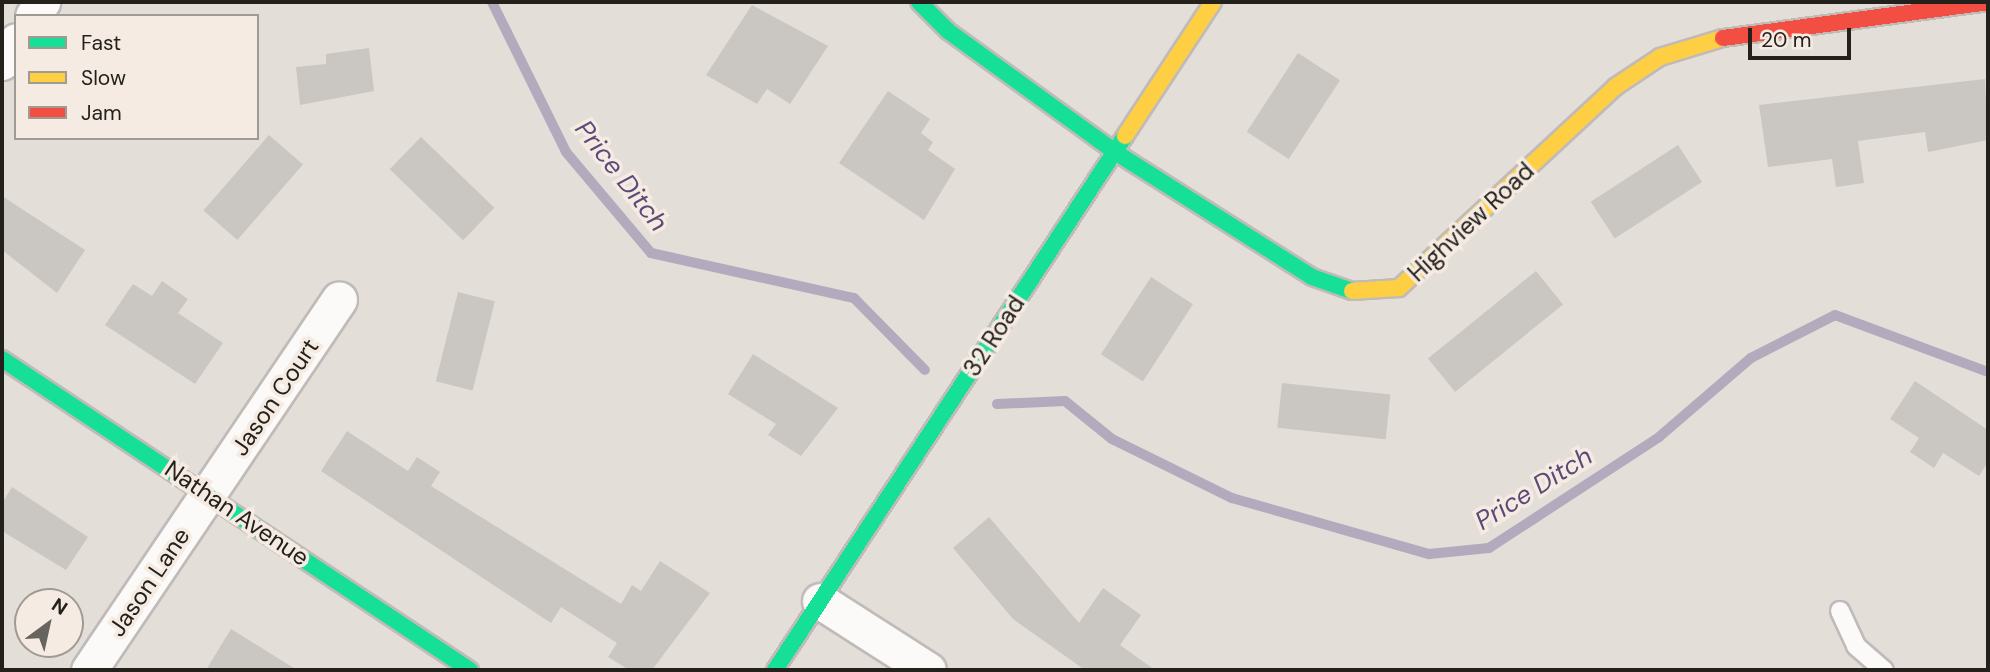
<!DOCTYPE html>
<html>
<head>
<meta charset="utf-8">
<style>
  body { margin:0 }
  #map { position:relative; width:1990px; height:672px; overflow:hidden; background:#e4ded9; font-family:"DM Sans",sans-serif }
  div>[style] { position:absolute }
  .stream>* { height:10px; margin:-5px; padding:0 5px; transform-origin:5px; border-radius:5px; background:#b3aabe }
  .building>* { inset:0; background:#cac6c2; transform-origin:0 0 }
  .roads { filter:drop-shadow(2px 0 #c0bbb8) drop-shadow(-2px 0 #c0bbb8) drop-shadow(0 2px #c0bbb8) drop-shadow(0 -2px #c0bbb8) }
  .lane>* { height:18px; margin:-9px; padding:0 9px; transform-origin:9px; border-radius:9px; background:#fbfaf9 }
  .street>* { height:35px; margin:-17.5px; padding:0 17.5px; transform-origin:17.5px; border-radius:17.5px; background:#fbfaf9 }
  .fast>* { height:16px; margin:-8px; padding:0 8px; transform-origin:8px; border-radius:8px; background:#16e098 }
  .slow>* { height:16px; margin:-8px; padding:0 8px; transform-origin:8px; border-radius:8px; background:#ffcf43 }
  .jam>* { height:16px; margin:-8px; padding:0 8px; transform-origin:8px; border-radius:8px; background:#f24e42 }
  span { translate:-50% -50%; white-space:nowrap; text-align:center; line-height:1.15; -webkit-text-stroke:7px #f5ebe2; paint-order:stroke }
  .street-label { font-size:24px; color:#24211d }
  .water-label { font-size:26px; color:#5c4a79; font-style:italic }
  .frame { position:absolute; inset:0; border:4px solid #24211d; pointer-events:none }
  .legend { position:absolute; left:14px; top:14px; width:245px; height:126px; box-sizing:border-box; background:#f5ebe2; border:2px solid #a19a93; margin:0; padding:9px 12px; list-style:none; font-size:21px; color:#24211d }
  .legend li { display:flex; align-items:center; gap:14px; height:35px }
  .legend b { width:35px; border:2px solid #a19a93 }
  .north { position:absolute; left:14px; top:588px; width:70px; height:70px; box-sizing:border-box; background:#f5ebe2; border:2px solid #a19a93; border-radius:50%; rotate:33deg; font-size:19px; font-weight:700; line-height:28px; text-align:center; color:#24211d }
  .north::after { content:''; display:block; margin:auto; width:24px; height:32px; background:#67635f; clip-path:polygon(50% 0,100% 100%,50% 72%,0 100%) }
  .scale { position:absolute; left:1748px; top:28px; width:103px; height:32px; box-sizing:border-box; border:4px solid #24211d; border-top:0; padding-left:9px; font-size:21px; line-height:24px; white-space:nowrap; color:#24211d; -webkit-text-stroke:5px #f5ebe2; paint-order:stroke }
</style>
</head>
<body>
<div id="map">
  <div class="stream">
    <div style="left:492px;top:2px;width:167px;rotate:63.7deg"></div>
    <div style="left:566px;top:152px;width:132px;rotate:49.9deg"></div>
    <div style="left:651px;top:253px;width:208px;rotate:12.5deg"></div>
    <div style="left:854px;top:298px;width:101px;rotate:45.4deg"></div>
    <div style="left:997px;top:404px;width:68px;rotate:-2.5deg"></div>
    <div style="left:1065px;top:401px;width:60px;rotate:39deg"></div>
    <div style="left:1112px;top:439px;width:134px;rotate:26.2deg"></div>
    <div style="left:1232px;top:498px;width:205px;rotate:15.9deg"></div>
    <div style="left:1429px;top:554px;width:60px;rotate:-5.7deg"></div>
    <div style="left:1489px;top:548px;width:203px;rotate:-33.1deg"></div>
    <div style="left:1659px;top:437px;width:121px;rotate:-40.7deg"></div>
    <div style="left:1751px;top:358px;width:94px;rotate:-27.1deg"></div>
    <div style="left:1835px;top:315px;width:163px;rotate:20.4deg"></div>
  </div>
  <div class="building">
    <div style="clip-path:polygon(752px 5px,828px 46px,790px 104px,767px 89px,757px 104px,706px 75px)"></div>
    <div style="clip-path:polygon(369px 48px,374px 91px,300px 105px,296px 67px,326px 64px,326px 54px)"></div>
    <div style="left:1298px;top:53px;width:50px;height:94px;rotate:33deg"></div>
    <div style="clip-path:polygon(1985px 79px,1988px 140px,1928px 152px,1925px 132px,1858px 141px,1864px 183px,1836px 187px,1832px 159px,1768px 167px,1759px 105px)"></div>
    <div style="clip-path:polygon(888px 91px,930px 119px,921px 133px,933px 142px,928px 150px,955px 169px,924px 220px,839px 163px)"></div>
    <div style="left:269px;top:135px;width:45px;height:100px;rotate:41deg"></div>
    <div style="left:421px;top:137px;width:102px;height:45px;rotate:44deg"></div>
    <div style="left:1678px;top:145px;width:44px;height:104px;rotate:57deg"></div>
    <div style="clip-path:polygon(2px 196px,85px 250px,57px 293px,2px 250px)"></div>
    <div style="left:1536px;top:271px;width:43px;height:139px;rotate:51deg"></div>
    <div style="left:1151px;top:277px;width:50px;height:92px;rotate:33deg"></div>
    <div style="clip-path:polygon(162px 281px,188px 299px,178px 313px,223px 343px,195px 384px,105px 325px,133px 284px,152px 296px)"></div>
    <div style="left:458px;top:292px;width:38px;height:92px;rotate:14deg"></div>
    <div style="clip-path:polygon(753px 354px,838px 408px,801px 456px,768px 435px,776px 424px,728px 394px)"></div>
    <div style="clip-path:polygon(1915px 381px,1988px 430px,1988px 462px,1979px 476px,1943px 453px,1934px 468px,1910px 452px,1919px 438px,1890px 419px)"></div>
    <div style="left:1282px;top:383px;width:109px;height:45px;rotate:6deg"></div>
    <div style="clip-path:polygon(347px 431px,408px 471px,417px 457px,440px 472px,431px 486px,621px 604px,632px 585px,641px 591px,660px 561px,710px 593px,652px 670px,629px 670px,608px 657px,617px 643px,561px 607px,551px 623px,321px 471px)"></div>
    <div style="clip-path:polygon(12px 487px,88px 537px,66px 570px,2px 531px,2px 503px)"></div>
    <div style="clip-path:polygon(989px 517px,1079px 623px,1103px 588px,1141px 615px,1120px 645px,1155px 670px,1085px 670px,1013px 619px,953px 548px)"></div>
    <div style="clip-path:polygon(231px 629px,297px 670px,206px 670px)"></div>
  </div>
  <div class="roads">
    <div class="lane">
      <div style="left:1840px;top:611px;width:38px;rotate:65deg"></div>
      <div style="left:1856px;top:646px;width:37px;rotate:41deg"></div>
    </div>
    <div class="street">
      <div style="left:33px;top:16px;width:17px;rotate:-57deg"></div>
      <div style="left:2px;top:62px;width:25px;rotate:-56deg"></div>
      <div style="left:820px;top:601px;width:128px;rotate:32.6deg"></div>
      <div style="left:89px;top:670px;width:447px;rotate:-56deg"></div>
    </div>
    <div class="fast">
      <div style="left:919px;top:2px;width:41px;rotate:45deg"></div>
      <div style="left:948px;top:31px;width:206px;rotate:35.9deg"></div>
      <div style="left:1115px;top:152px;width:233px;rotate:32.4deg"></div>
      <div style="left:1312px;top:277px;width:42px;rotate:19.3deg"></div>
      <div style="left:2px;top:359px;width:562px;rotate:33.61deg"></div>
      <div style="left:775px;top:670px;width:638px;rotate:-56.76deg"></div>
    </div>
    <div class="slow">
      <div style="left:1125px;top:136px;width:160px;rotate:-56.7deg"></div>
      <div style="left:1352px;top:291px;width:47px;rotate:-3.7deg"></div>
      <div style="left:1399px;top:288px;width:295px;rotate:-42.9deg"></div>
      <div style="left:1615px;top:87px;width:54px;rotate:-33.7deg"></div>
      <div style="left:1660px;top:57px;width:66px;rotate:-16.8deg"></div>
    </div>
    <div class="jam">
      <div style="left:1723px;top:38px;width:267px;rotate:-7.7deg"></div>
    </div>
  </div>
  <div class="street-label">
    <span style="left:1471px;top:222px;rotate:-43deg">Highview Road</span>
    <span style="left:994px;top:336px;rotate:-57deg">32 Road</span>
    <span style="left:275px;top:397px;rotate:-56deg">Jason Court</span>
    <span style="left:237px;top:513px;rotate:34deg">Nathan Avenue</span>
    <span style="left:149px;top:582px;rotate:-56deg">Jason Lane</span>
  </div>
  <div class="water-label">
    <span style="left:621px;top:176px;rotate:52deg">Price Ditch</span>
    <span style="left:1534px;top:489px;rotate:-32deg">Price Ditch</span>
  </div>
  <div class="frame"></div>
  <ul class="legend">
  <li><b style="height:9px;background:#16e098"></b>Fast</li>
  <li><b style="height:9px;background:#ffcf43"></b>Slow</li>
  <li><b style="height:9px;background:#f24e42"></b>Jam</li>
  </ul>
  <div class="north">N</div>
  <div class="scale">20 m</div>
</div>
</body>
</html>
